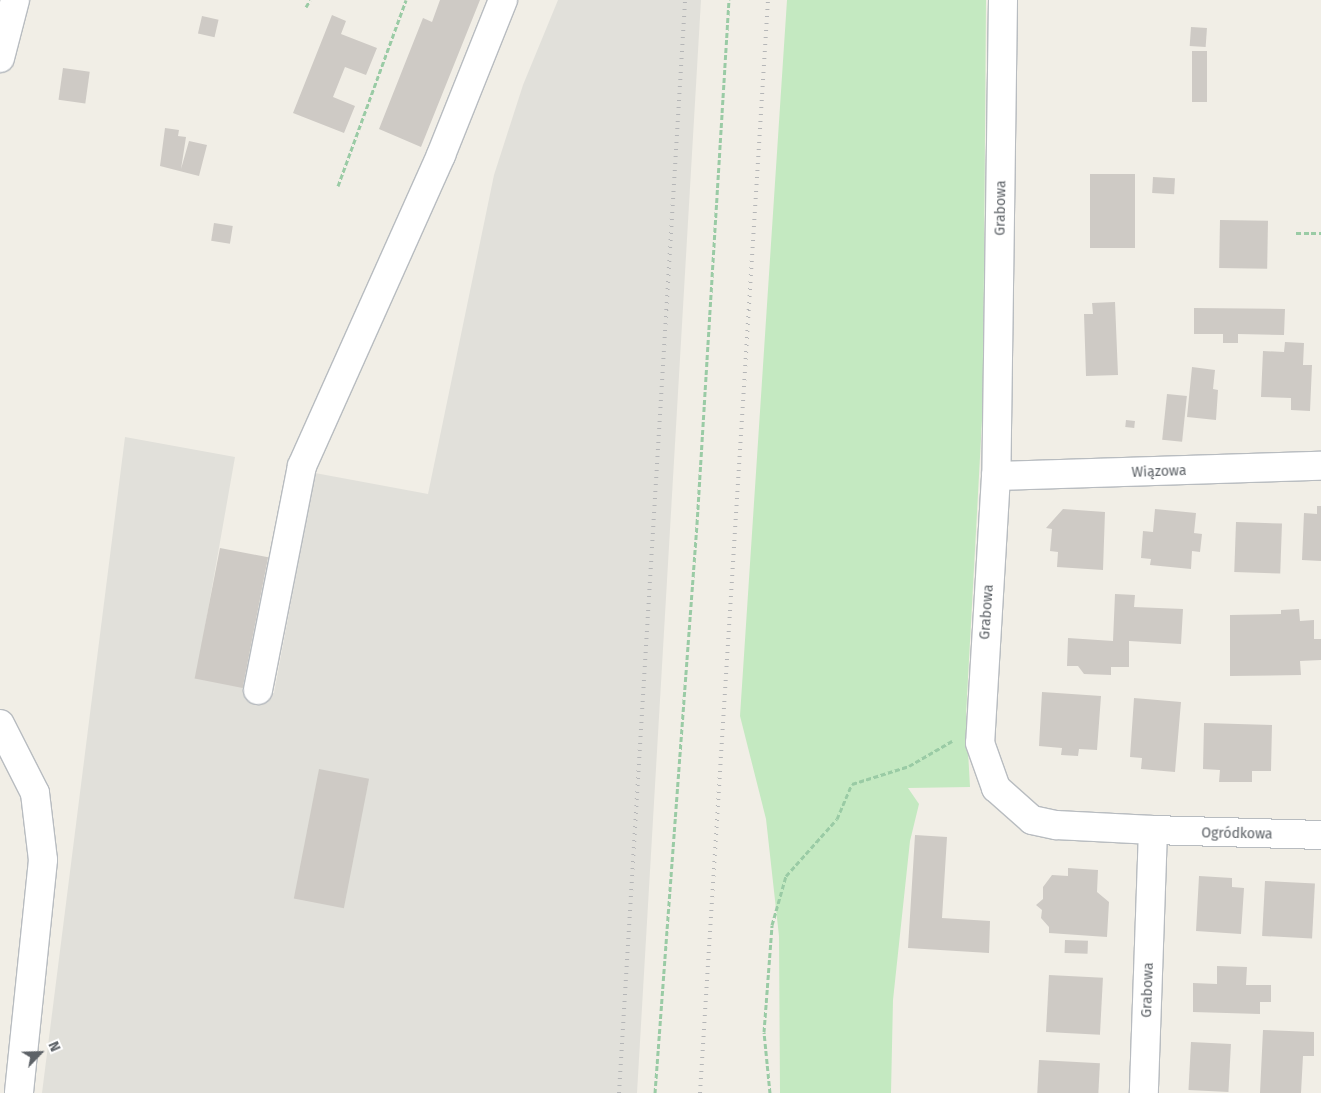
<!DOCTYPE html>
<html>
<head>
<meta charset="utf-8">
<style>
  body { margin:0 }
  #map { position:relative; width:1321px; height:1093px; overflow:hidden; background:#f1eee6; font-family:"Fira Sans",sans-serif }
  div>[style] { position:absolute }
  .industrial>* { inset:0; background:#e1e0da }
  .green>* { inset:0; background:#c4e9c1 }
  .building>* { inset:0; background:#cecac5; transform-origin:0 0 }
  .path>* { height:3px; margin-top:-1.5px; transform-origin:0; background:repeating-linear-gradient(90deg,#9acba5 0 5px,transparent 0 7.5px) }
  .roads { filter:drop-shadow(1px 0 #b8bcc0) drop-shadow(-1px 0 #b8bcc0) drop-shadow(0 1px #b8bcc0) drop-shadow(0 -1px #b8bcc0) }
  .minor>* { height:28px; margin:-14px; padding:0 14px; transform-origin:14px; border-radius:14px; background:#fff }
  .rail>* { height:4px; margin-top:-2px; transform-origin:0; background:repeating-linear-gradient(90deg,#b5b6b7 0 1px,transparent 0 7px) }
  span { translate:-50% -50%; white-space:nowrap; text-align:center; line-height:1.15; -webkit-text-stroke:4px #fff; paint-order:stroke }
  .street-label { font-size:14px; color:#5d6267 }
  .north { position:absolute; left:15px; top:1028px; width:50px; height:50px; -webkit-text-stroke:4px #fff; paint-order:stroke; rotate:66deg; font-size:14px; font-weight:700; line-height:20px; text-align:center; color:#5d6267 }
  .north::after { content:''; display:block; margin:auto; width:18px; height:22px; background:#5d6267; clip-path:polygon(50% 0,100% 100%,50% 72%,0 100%) }
</style>
</head>
<body>
<div id="map">
  <div class="industrial">
    <div style="clip-path:polygon(558px 0,701px 0,637px 1093px,42px 1093px,125px 437px,235px 457px,196px 678px,274px 693px,315px 473px,428px 494px,494px 175px,523px 85px)"></div>
  </div>
  <div class="green">
    <div style="clip-path:polygon(787px 0,986px 0,983px 402px,966px 715px,970px 787px,908px 788px,919px 804px,910px 841px,893px 1000px,891px 1093px,780px 1093px,779px 936px,766px 819px,740px 716px)"></div>
  </div>
  <div class="building">
    <div style="clip-path:polygon(440px 0,480px 0,421px 147px,379px 129px,423px 18px,432px 22px)"></div>
    <div style="clip-path:polygon(332px 15px,346px 21px,341px 34px,377px 48px,366px 75px,345px 67px,333px 97px,355px 106px,344px 133px,293px 113px)"></div>
    <div style="left:202px;top:16px;width:17px;height:18px;rotate:13deg"></div>
    <div style="left:1191px;top:27px;width:16px;height:19px;rotate:4deg"></div>
    <div style="left:1192px;top:51px;width:15px;height:51px"></div>
    <div style="left:63px;top:68px;width:27px;height:32px;rotate:8deg"></div>
    <div style="clip-path:polygon(165px 128px,179px 130px,178px 136px,186px 137px,181px 169px,189px 141px,207px 145px,199px 176px,160px 166px)"></div>
    <div style="left:1090px;top:174px;width:45px;height:74px"></div>
    <div style="left:1153px;top:177px;width:22px;height:16px;rotate:3deg"></div>
    <div style="left:1220px;top:220px;width:48px;height:48px;rotate:1deg"></div>
    <div style="left:214px;top:223px;width:19px;height:18px;rotate:9deg"></div>
    <div style="clip-path:polygon(1115px 302px,1118px 375px,1086px 376px,1084px 314px,1093px 314px,1092px 303px)"></div>
    <div style="clip-path:polygon(1194px 308px,1285px 309px,1284px 335px,1238px 334px,1238px 343px,1223px 343px,1223px 334px,1194px 334px)"></div>
    <div style="clip-path:polygon(1285px 342px,1304px 343px,1303px 365px,1312px 365px,1310px 411px,1291px 410px,1291px 398px,1261px 397px,1263px 351px,1284px 352px)"></div>
    <div style="clip-path:polygon(1192px 367px,1215px 370px,1213px 389px,1218px 390px,1216px 420px,1187px 417px)"></div>
    <div style="left:1167px;top:394px;width:20px;height:46px;rotate:6deg"></div>
    <div style="left:1126px;top:420px;width:9px;height:7px;rotate:6deg"></div>
    <div style="clip-path:polygon(1317px 506px,1321px 506px,1321px 561px,1302px 560px,1304px 513px,1317px 514px)"></div>
    <div style="clip-path:polygon(1063px 509px,1105px 512px,1103px 570px,1057px 567px,1058px 552px,1050px 551px,1052px 529px,1046px 528px)"></div>
    <div style="clip-path:polygon(1155px 509px,1196px 513px,1194px 533px,1202px 534px,1200px 552px,1192px 551px,1191px 569px,1150px 565px,1151px 559px,1141px 558px,1143px 531px,1153px 532px)"></div>
    <div style="left:1236px;top:522px;width:46px;height:50px;rotate:2deg"></div>
    <div style="left:220px;top:548px;width:49px;height:133px;rotate:11deg"></div>
    <div style="clip-path:polygon(1115px 594px,1135px 595px,1134px 607px,1183px 609px,1181px 644px,1129px 641px,1129px 667px,1111px 667px,1111px 675px,1084px 674px,1078px 666px,1067px 666px,1068px 638px,1113px 641px)"></div>
    <div style="clip-path:polygon(1299px 609px,1300px 621px,1314px 620px,1314px 639px,1321px 639px,1321px 660px,1300px 661px,1301px 675px,1230px 676px,1230px 615px,1281px 614px,1281px 610px)"></div>
    <div style="clip-path:polygon(1042px 692px,1101px 696px,1097px 750px,1079px 749px,1078px 756px,1061px 755px,1062px 748px,1039px 746px)"></div>
    <div style="clip-path:polygon(1134px 698px,1181px 702px,1175px 772px,1141px 769px,1142px 758px,1130px 757px)"></div>
    <div style="clip-path:polygon(1204px 723px,1272px 725px,1271px 771px,1252px 771px,1252px 782px,1219px 782px,1220px 770px,1203px 769px)"></div>
    <div style="left:319px;top:769px;width:51px;height:132px;rotate:11deg"></div>
    <div style="clip-path:polygon(915px 835px,947px 837px,942px 918px,990px 921px,989px 953px,908px 948px)"></div>
    <div style="clip-path:polygon(1068px 868px,1098px 870px,1097px 892px,1109px 902px,1107px 937px,1049px 933px,1049px 927px,1041px 918px,1042px 910px,1036px 905px,1043px 899px,1043px 887px,1052px 875px,1068px 876px)"></div>
    <div style="clip-path:polygon(1199px 876px,1232px 878px,1232px 887px,1244px 888px,1241px 934px,1196px 931px)"></div>
    <div style="left:1265px;top:881px;width:50px;height:55px;rotate:3deg"></div>
    <div style="left:1065px;top:940px;width:23px;height:13px;rotate:2deg"></div>
    <div style="clip-path:polygon(1217px 966px,1247px 967px,1246px 985px,1271px 985px,1271px 1002px,1260px 1002px,1260px 1014px,1193px 1012px,1193px 983px,1217px 984px)"></div>
    <div style="left:1049px;top:975px;width:54px;height:57px;rotate:3deg"></div>
    <div style="clip-path:polygon(1263px 1030px,1314px 1032px,1314px 1056px,1303px 1056px,1301px 1093px,1260px 1093px)"></div>
    <div style="left:1191px;top:1042px;width:40px;height:48px;rotate:3deg"></div>
    <div style="left:1039px;top:1060px;width:61px;height:33px;rotate:3deg"></div>
  </div>
  <div class="path">
    <div style="left:306px;top:7px;width:8px;rotate:-60deg"></div>
    <div style="left:338px;top:186px;width:198px;rotate:-69.9deg"></div>
    <div style="left:1296px;top:233px;width:25px"></div>
    <div style="left:655px;top:1093px;width:571px;rotate:-85.78deg"></div>
    <div style="left:697px;top:524px;width:525px;rotate:-86.51deg"></div>
    <div style="left:770px;top:1093px;width:61px;rotate:-95.6deg"></div>
    <div style="left:764px;top:1032px;width:107px;rotate:-85.7deg"></div>
    <div style="left:772px;top:925px;width:51px;rotate:-74.1deg"></div>
    <div style="left:786px;top:876px;width:76px;rotate:-48.2deg"></div>
    <div style="left:837px;top:819px;width:38px;rotate:-67deg"></div>
    <div style="left:852px;top:784px;width:60px;rotate:-17.5deg"></div>
    <div style="left:909px;top:766px;width:50px;rotate:-30.2deg"></div>
  </div>
  <div class="roads">
    <div class="minor">
      <div style="left:1003px;top:0;width:476px;rotate:90.8deg"></div>
      <div style="left:996px;top:476px;width:267px;rotate:93.4deg"></div>
      <div style="left:980px;top:743px;width:48px;rotate:70.4deg"></div>
      <div style="left:996px;top:788px;width:48px;rotate:41.6deg"></div>
      <div style="left:1032px;top:820px;width:25px;rotate:12deg"></div>
      <div style="left:1056px;top:825px;width:97px;rotate:3deg"></div>
      <div style="left:1153px;top:830px;width:263px;rotate:92deg"></div>
      <div style="left:0;top:58px;width:60px;rotate:-75.5deg"></div>
      <div style="left:996px;top:476px;width:325px;rotate:-1.8deg"></div>
      <div style="left:258px;top:690px;width:228px;rotate:-78.9deg"></div>
      <div style="left:302px;top:466px;width:341px;rotate:-65.9deg"></div>
      <div style="left:441px;top:155px;width:167px;rotate:-68.2deg"></div>
      <div style="left:0;top:724px;width:77px;rotate:63.1deg"></div>
      <div style="left:35px;top:793px;width:67px;rotate:83.2deg"></div>
      <div style="left:43px;top:860px;width:234px;rotate:95.9deg"></div>
      <div style="left:1153px;top:830px;width:168px;rotate:1.7deg"></div>
    </div>
  </div>
  <div class="rail">
    <div style="left:619px;top:1093px;width:1095px;rotate:-86.54deg"></div>
    <div style="left:700px;top:1093px;width:1095px;rotate:-86.44deg"></div>
  </div>
  <div class="street-label">
    <span style="left:1001px;top:208px;rotate:-89deg">Grabowa</span>
    <span style="left:1159px;top:472px;rotate:-2deg">Wiązowa</span>
    <span style="left:987px;top:612px;rotate:-86deg">Grabowa</span>
    <span style="left:1237px;top:834px;rotate:1deg">Ogródkowa</span>
    <span style="left:1148px;top:990px;rotate:-88deg">Grabowa</span>
  </div>
  <div class="north">N</div>
</div>
</body>
</html>
